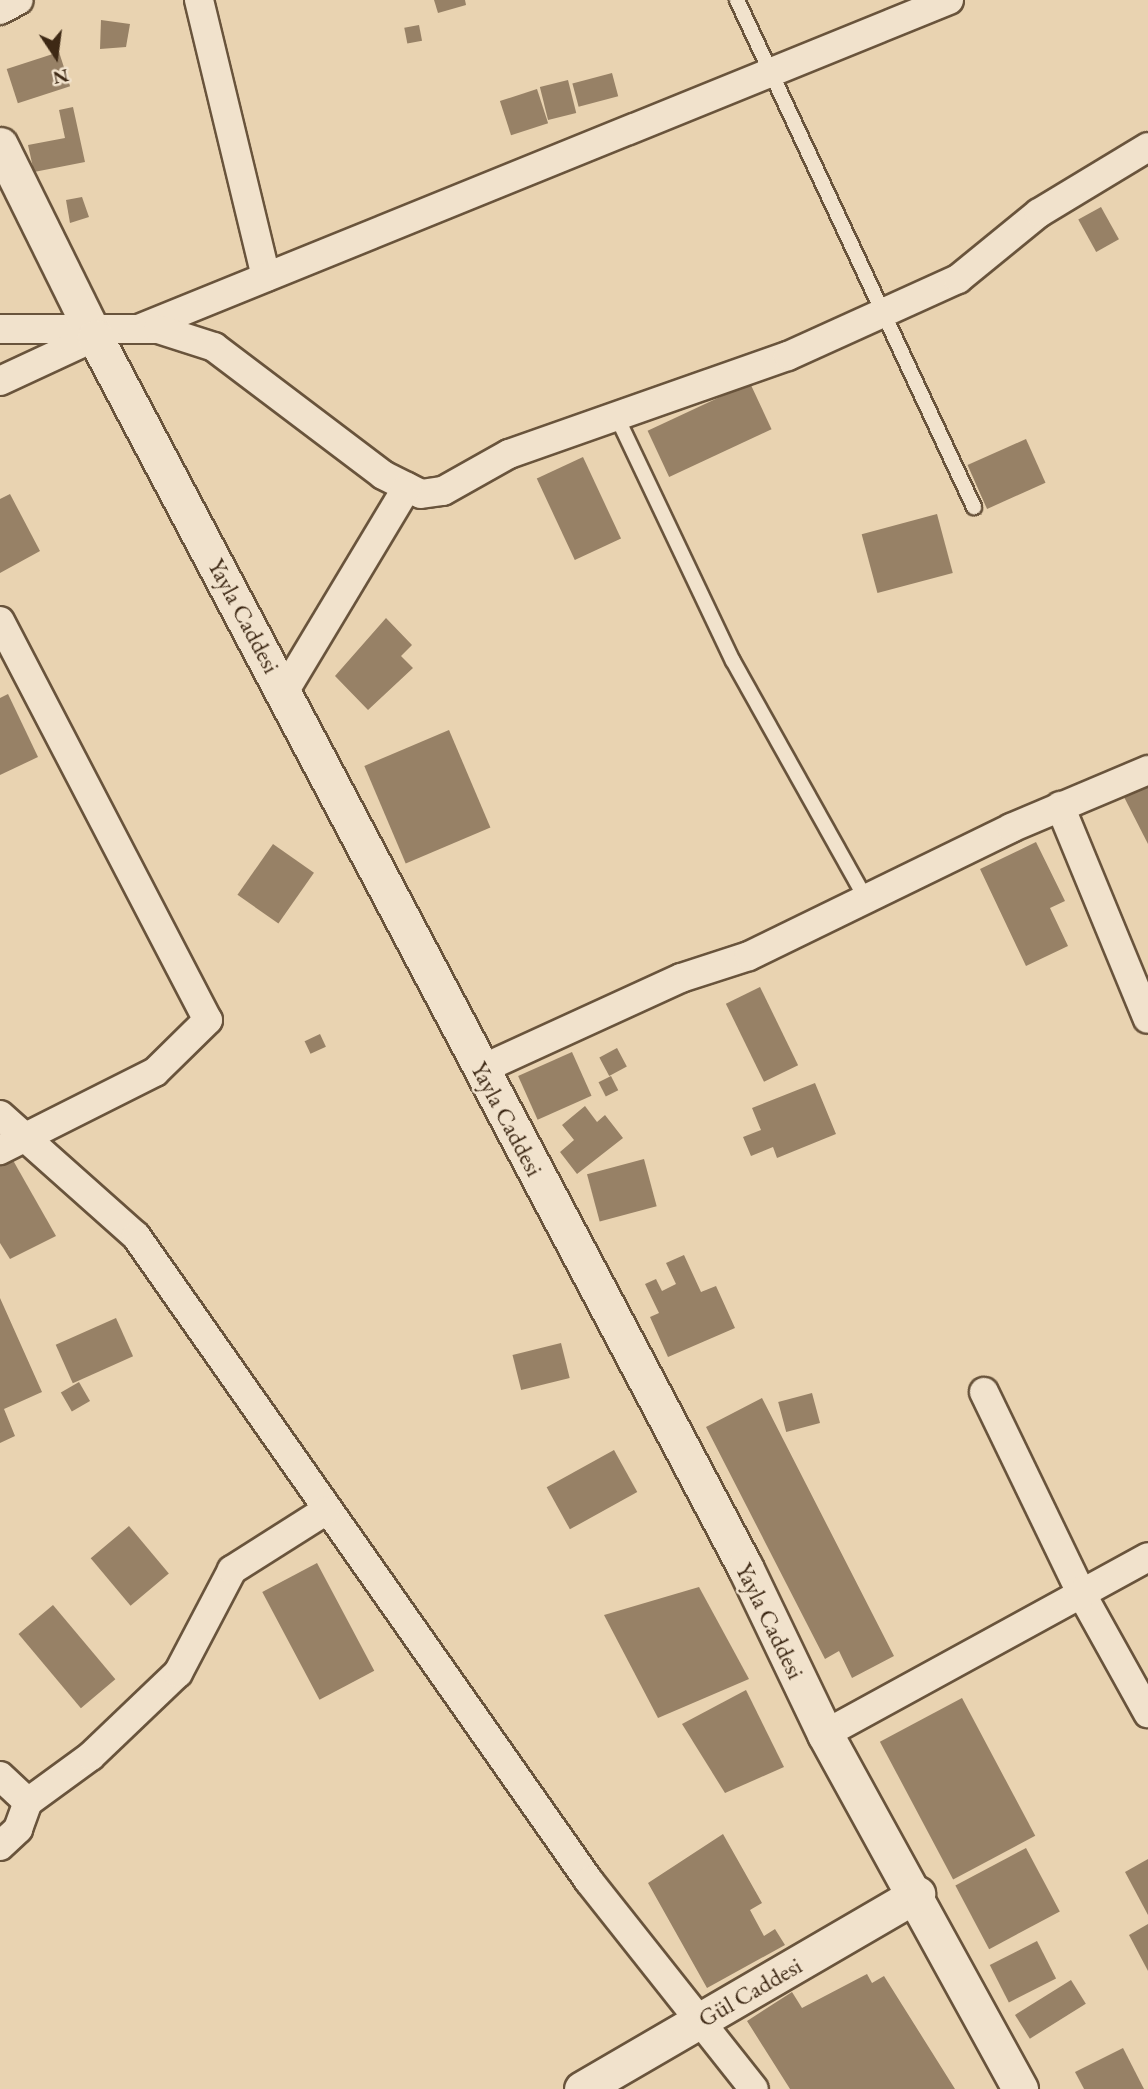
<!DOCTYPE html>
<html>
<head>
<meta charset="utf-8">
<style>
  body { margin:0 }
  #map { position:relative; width:1148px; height:2089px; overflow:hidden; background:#e9d3b1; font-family:"EB Garamond",serif }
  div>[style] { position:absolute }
  .building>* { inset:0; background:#978166; transform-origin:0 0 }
  .roads { filter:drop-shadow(2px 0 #69543c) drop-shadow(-2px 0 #69543c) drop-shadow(0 2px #69543c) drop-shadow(0 -2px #69543c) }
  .service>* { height:14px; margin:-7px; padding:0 7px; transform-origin:7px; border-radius:7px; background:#f1e2cc }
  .minor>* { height:28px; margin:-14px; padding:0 14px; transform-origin:14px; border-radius:14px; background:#f1e2cc }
  .tertiary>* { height:35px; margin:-17.5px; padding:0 17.5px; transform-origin:17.5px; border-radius:17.5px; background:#f1e2cc }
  span { translate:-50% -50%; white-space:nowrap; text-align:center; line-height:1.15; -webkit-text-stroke:5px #f1e2cc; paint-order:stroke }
  .street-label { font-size:24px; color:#3e2915 }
  .north { position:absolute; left:21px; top:21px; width:70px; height:70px; -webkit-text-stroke:5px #f1e2cc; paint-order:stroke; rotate:167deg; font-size:19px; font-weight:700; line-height:28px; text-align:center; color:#3e2915 }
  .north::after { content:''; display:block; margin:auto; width:24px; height:32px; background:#3e2915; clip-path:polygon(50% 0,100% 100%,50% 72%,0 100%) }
</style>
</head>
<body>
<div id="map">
  <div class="building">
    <div style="clip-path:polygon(434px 0,465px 0,466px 5px,438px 13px)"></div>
    <div style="clip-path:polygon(101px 20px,130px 24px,126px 47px,100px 49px)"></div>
    <div style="left:419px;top:25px;width:16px;height:15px;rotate:79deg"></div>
    <div style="left:59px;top:52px;width:36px;height:55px;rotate:72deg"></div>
    <div style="left:612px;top:73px;width:24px;height:41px;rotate:75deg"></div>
    <div style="left:568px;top:80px;width:34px;height:29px;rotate:76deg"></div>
    <div style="left:537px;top:89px;width:36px;height:39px;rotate:72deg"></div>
    <div style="clip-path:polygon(73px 107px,85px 162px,34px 172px,28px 145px,65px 138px,59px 110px)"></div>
    <div style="clip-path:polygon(82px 197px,89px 217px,70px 223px,66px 200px)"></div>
    <div style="left:1101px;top:207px;width:37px;height:26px;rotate:61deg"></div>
    <div style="left:750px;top:383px;width:51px;height:113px;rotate:65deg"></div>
    <div style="left:1026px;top:439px;width:48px;height:64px;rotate:66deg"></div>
    <div style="left:583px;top:457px;width:90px;height:51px;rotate:65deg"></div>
    <div style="clip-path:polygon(10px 494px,40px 551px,0 573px,0 499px)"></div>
    <div style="left:937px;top:514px;width:61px;height:78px;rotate:75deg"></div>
    <div style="clip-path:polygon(386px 618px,412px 645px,401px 656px,413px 668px,368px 710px,335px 676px)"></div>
    <div style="clip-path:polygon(8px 694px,38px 757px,0 775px,0 698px)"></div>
    <div style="left:449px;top:730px;width:106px;height:92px;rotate:67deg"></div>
    <div style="clip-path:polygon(1148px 785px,1148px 844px,1124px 797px)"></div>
    <div style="clip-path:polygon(1036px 842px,1065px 901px,1050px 908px,1068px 946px,1026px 966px,980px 869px)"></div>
    <div style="left:273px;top:844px;width:50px;height:62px;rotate:35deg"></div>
    <div style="left:760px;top:987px;width:87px;height:38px;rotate:64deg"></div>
    <div style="left:320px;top:1034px;width:14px;height:17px;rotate:65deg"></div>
    <div style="left:617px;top:1048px;width:21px;height:20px;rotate:62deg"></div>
    <div style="left:572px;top:1052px;width:48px;height:59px;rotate:66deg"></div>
    <div style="left:611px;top:1076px;width:16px;height:14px;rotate:63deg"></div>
    <div style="clip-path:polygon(815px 1083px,836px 1134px,777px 1158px,773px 1147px,751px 1156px,743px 1137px,761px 1130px,752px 1108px)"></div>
    <div style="clip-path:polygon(585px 1106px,597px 1122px,605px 1115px,623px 1138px,577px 1174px,560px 1152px,574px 1140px,562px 1125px)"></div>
    <div style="clip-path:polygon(10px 1155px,56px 1236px,10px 1259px,0 1243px,0 1162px)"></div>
    <div style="left:644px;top:1159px;width:49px;height:59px;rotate:75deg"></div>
    <div style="clip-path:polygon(684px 1255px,701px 1292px,716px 1286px,735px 1328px,668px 1357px,650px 1317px,659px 1313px,645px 1284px,656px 1279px,662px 1291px,676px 1284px,666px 1263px)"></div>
    <div style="clip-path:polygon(0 1298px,42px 1392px,4px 1409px,15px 1436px,0 1443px)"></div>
    <div style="left:116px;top:1318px;width:42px;height:66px;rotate:66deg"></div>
    <div style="left:561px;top:1343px;width:36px;height:50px;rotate:76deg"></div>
    <div style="left:79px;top:1382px;width:22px;height:21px;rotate:60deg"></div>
    <div style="left:812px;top:1393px;width:31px;height:35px;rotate:75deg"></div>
    <div style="clip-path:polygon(762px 1398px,894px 1656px,852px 1678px,839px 1651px,825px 1659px,706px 1427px)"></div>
    <div style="left:614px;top:1450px;width:48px;height:77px;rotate:61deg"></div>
    <div style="left:129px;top:1526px;width:62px;height:50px;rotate:50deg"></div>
    <div style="left:317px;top:1563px;width:122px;height:62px;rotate:62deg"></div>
    <div style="clip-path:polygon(699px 1587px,749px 1679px,658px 1718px,604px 1615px)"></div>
    <div style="left:53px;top:1605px;width:97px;height:45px;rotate:50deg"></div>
    <div style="clip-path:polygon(746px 1690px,784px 1767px,725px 1793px,682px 1724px)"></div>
    <div style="left:962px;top:1698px;width:156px;height:93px;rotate:62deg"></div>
    <div style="clip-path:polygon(723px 1834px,762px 1903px,750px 1910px,764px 1936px,775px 1929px,785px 1945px,707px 1988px,648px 1883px)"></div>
    <div style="left:1026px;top:1848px;width:72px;height:80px;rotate:62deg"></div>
    <div style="clip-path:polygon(1148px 1859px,1148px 1915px,1125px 1872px)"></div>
    <div style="clip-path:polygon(1148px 1924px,1148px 1971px,1129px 1935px)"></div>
    <div style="left:1037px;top:1941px;width:42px;height:53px;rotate:63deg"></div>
    <div style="clip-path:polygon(867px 1974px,872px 1983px,884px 1976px,955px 2089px,790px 2089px,747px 2021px,792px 1992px,802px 2008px)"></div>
    <div style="left:1071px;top:1980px;width:28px;height:66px;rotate:58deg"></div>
    <div style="clip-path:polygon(1123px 2048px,1144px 2089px,1084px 2089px,1075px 2072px)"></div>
  </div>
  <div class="roads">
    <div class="service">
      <div style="left:737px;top:0;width:560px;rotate:64.95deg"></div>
      <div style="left:616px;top:415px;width:272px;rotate:64.6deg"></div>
      <div style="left:733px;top:661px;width:273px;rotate:60.8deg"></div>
    </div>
    <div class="minor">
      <div style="left:199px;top:0;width:285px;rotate:76.4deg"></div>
      <div style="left:0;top:10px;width:21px;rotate:-28deg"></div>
      <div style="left:141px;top:328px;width:872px;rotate:-22.09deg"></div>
      <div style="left:0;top:329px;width:158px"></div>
      <div style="left:158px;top:329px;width:59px;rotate:17.8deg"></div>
      <div style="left:214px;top:347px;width:212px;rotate:37.1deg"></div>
      <div style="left:383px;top:475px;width:42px;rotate:26.6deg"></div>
      <div style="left:421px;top:494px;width:22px;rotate:-8deg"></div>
      <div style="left:443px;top:491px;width:76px;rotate:-29.3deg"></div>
      <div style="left:509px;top:454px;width:296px;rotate:-19.4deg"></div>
      <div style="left:788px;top:356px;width:187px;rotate:-24.4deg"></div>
      <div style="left:958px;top:279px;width:104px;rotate:-39.2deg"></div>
      <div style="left:1039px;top:213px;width:127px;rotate:-31.2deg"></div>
      <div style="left:0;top:381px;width:105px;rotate:-24.9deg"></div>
      <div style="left:0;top:621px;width:450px;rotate:62.5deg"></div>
      <div style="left:208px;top:1020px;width:74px;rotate:135.5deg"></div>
      <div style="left:155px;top:1072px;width:174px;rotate:153.3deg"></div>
      <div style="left:284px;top:692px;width:239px;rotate:-59deg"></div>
      <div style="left:1060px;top:806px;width:230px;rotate:67.6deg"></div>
      <div style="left:480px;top:1070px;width:221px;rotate:-24.6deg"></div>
      <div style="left:681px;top:978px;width:71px;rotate:-17.9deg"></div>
      <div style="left:749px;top:956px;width:292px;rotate:-26deg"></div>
      <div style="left:1011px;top:828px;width:149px;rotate:-22.9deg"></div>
      <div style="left:0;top:1115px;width:182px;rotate:41.7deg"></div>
      <div style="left:136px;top:1236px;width:788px;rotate:54.92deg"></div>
      <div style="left:589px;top:1881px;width:265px;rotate:51.6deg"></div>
      <div style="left:984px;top:1392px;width:221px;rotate:64.2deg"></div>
      <div style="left:1080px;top:1591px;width:140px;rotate:60.9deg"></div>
      <div style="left:825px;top:1734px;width:368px;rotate:-28.7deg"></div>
      <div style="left:0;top:1776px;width:38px;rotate:43deg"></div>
      <div style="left:28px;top:1802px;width:78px;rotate:-36.1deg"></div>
      <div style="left:91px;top:1756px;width:120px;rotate:-43.7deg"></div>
      <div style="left:178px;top:1673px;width:116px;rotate:-62.3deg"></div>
      <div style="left:232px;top:1570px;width:110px;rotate:-32.4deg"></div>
      <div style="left:0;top:1846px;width:25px;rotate:-43deg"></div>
      <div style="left:18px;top:1829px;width:29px;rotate:-70deg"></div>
    </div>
    <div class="tertiary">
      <div style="left:0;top:145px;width:214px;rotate:63.7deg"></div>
      <div style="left:95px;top:337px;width:1391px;rotate:62.15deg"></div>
      <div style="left:745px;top:1567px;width:185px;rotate:64.4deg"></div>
      <div style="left:825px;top:1734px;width:405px;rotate:61.2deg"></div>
      <div style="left:582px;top:2089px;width:388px;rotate:-30.2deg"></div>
    </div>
  </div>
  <div class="street-label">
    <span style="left:244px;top:616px;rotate:62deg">Yayla Caddesi</span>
    <span style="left:507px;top:1119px;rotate:62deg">Yayla Caddesi</span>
    <span style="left:770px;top:1621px;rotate:64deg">Yayla Caddesi</span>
    <span style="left:750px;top:1992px;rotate:-30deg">Gül Caddesi</span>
  </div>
  <div class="north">N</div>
</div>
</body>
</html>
